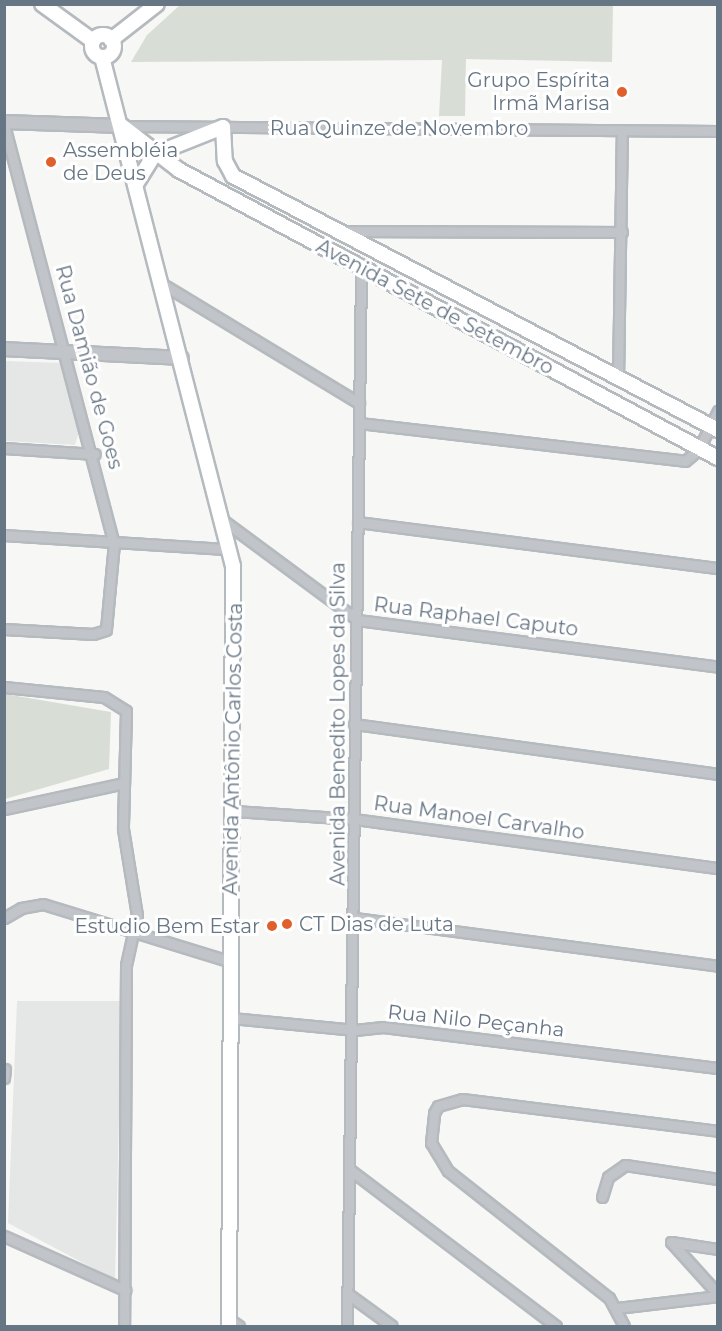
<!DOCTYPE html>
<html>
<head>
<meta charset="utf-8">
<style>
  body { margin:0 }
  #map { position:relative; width:722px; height:1331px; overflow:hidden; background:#f7f7f5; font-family:Montserrat,sans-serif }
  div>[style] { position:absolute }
  .built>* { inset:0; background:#e5e6e6 }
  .green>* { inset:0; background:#d8ded6 }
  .roads { filter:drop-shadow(2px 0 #b5babf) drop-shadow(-2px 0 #b5babf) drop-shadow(0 2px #b5babf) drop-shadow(0 -2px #b5babf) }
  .minor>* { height:9px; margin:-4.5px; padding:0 4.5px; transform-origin:4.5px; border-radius:4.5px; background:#c1c4c8 }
  .tertiary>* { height:12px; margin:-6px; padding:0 6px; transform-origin:6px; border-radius:6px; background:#c1c4c8 }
  .secondary>* { height:14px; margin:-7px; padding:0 7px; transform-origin:7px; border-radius:7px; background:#fff }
  .secondary>.ring { margin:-7px; padding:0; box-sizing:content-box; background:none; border:14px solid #fff; border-radius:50% }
  .dots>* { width:16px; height:16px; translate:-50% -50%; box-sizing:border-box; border:3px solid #fff; border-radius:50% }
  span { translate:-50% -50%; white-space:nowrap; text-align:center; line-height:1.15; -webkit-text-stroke:6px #fff; paint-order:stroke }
  .poi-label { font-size:20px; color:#677685 }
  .right { translate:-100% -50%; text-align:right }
  .left { translate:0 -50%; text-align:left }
  .street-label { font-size:20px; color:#677685 }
  .frame { position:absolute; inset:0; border:6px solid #677685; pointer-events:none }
</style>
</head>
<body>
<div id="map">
  <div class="built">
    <div style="clip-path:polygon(5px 361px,63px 363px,79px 432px,75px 445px,5px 441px)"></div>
    <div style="clip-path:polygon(17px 1001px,122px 1001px,115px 1280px,8px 1223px)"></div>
  </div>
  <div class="green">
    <div style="clip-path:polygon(180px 5px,613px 5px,612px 62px,466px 59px,465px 116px,439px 116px,442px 60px,131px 62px,147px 35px)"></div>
    <div style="clip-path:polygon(5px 694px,111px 712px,109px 769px,5px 799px)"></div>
  </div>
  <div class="roads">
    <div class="minor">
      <div style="left:4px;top:125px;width:432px;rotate:75.3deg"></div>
      <div style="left:114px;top:543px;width:87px;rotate:95.3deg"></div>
      <div style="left:106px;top:630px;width:14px;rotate:163deg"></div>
      <div style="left:93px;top:634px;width:89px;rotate:-176.8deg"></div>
      <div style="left:123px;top:126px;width:595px;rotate:0.48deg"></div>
      <div style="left:342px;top:231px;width:280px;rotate:0.2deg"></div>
      <div style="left:164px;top:285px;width:228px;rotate:31.2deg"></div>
      <div style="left:618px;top:379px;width:249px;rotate:-89.1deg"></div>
      <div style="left:359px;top:423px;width:328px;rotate:6.6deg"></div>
      <div style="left:685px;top:461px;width:17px;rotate:-40deg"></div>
      <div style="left:698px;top:450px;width:44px;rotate:-62.9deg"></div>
      <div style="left:4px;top:448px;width:91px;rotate:3.8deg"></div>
      <div style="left:224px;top:521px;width:167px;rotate:36.5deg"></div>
      <div style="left:358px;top:620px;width:363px;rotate:7.4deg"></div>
      <div style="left:358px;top:522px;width:363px;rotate:7.3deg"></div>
      <div style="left:4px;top:535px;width:225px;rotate:3.6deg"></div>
      <div style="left:4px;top:687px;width:100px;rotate:5.7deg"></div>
      <div style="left:104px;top:697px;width:26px;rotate:32deg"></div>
      <div style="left:126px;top:711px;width:118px;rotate:91.5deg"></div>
      <div style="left:123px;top:829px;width:87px;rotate:80.8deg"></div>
      <div style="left:137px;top:915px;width:51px;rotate:102.4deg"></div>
      <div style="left:126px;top:965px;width:361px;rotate:90.3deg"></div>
      <div style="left:354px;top:724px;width:367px;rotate:7.8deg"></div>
      <div style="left:4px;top:809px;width:123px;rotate:-12.2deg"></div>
      <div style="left:234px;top:811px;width:120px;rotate:3.8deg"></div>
      <div style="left:354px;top:819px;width:367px;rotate:7.7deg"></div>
      <div style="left:4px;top:918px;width:20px;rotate:-30deg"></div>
      <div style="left:21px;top:908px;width:22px;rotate:-10deg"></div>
      <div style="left:43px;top:904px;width:197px;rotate:17.1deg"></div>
      <div style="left:355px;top:918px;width:366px;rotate:7.5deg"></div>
      <div style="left:231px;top:1018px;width:125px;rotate:5.5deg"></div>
      <div style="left:355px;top:1030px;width:28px;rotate:-6deg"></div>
      <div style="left:383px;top:1027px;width:337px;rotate:7deg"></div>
      <div style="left:4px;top:1078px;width:9px;rotate:-84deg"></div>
      <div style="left:349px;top:1169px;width:260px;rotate:37.2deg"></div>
      <div style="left:602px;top:1197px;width:21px;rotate:-73deg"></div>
      <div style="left:608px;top:1177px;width:21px;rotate:-35deg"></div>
      <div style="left:625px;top:1165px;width:94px;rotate:8.6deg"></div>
      <div style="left:4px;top:1236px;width:133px;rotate:24.1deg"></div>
      <div style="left:671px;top:1242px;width:70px;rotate:47.9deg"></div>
      <div style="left:671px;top:1242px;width:48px;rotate:8.5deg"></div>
      <div style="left:348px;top:1294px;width:54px;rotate:36deg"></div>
      <div style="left:617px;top:1308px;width:102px;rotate:-6.8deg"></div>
      <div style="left:229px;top:1319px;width:12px;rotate:35deg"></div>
      <div style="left:347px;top:1326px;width:1060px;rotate:-89.24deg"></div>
      <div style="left:624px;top:1326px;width:32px;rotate:-118deg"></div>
      <div style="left:609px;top:1298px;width:205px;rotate:-141.7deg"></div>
      <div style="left:448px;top:1171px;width:33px;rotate:-121deg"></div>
      <div style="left:431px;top:1143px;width:30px;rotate:-84deg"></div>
      <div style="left:434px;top:1113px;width:8px;rotate:-60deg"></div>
      <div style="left:438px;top:1106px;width:25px;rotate:-16deg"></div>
      <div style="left:462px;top:1099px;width:258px;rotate:7.1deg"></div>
    </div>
    <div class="tertiary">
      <div style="left:4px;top:122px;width:118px;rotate:1.9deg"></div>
      <div style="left:4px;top:349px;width:178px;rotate:2.9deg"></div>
    </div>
    <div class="secondary">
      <div style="left:42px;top:4px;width:63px;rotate:36deg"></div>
      <div class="ring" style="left:92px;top:35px;width:8px;height:8px"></div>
      <div style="left:111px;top:40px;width:58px;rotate:-38deg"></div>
      <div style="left:102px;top:57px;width:526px;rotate:75.57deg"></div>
      <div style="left:233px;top:566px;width:760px;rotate:90.3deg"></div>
      <div style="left:122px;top:126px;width:72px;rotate:37.7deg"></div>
      <div style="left:179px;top:170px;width:611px;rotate:28.12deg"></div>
      <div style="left:136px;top:184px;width:36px;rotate:-58deg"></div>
      <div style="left:155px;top:154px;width:73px;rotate:-21.7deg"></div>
      <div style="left:223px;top:127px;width:34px;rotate:87deg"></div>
      <div style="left:225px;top:161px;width:17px;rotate:62deg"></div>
      <div style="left:233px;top:176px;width:547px;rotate:27.64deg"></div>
    </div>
  </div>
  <div class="dots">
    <div style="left:622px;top:92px;background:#e0602c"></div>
    <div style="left:51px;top:162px;background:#e0602c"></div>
    <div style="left:287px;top:924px;background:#e0602c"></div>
    <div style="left:272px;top:926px;background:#e0602c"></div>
  </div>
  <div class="poi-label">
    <span class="right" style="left:610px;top:92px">Grupo Espírita<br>Irmã Marisa</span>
    <span class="left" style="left:63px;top:162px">Assembléia<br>de Deus</span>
    <span class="left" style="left:299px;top:924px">CT Dias de Luta</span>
    <span class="right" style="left:260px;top:926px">Estudio Bem Estar</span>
  </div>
  <div class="street-label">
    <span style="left:399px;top:128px">Rua Quinze de Novembro</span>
    <span style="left:435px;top:307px;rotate:28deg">Avenida Sete de Setembro</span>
    <span style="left:89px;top:367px;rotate:75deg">Rua Damião de Goes</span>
    <span style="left:476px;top:617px;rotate:7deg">Rua Raphael Caputo</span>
    <span style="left:338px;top:724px;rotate:-90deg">Avenida Benedito Lopes da Silva</span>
    <span style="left:233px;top:749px;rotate:-89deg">Avenida Antônio Carlos Costa</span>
    <span style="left:479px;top:818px;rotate:8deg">Rua Manoel Carvalho</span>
    <span style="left:476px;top:1021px;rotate:6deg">Rua Nilo Peçanha</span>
  </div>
  <div class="frame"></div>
</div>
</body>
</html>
